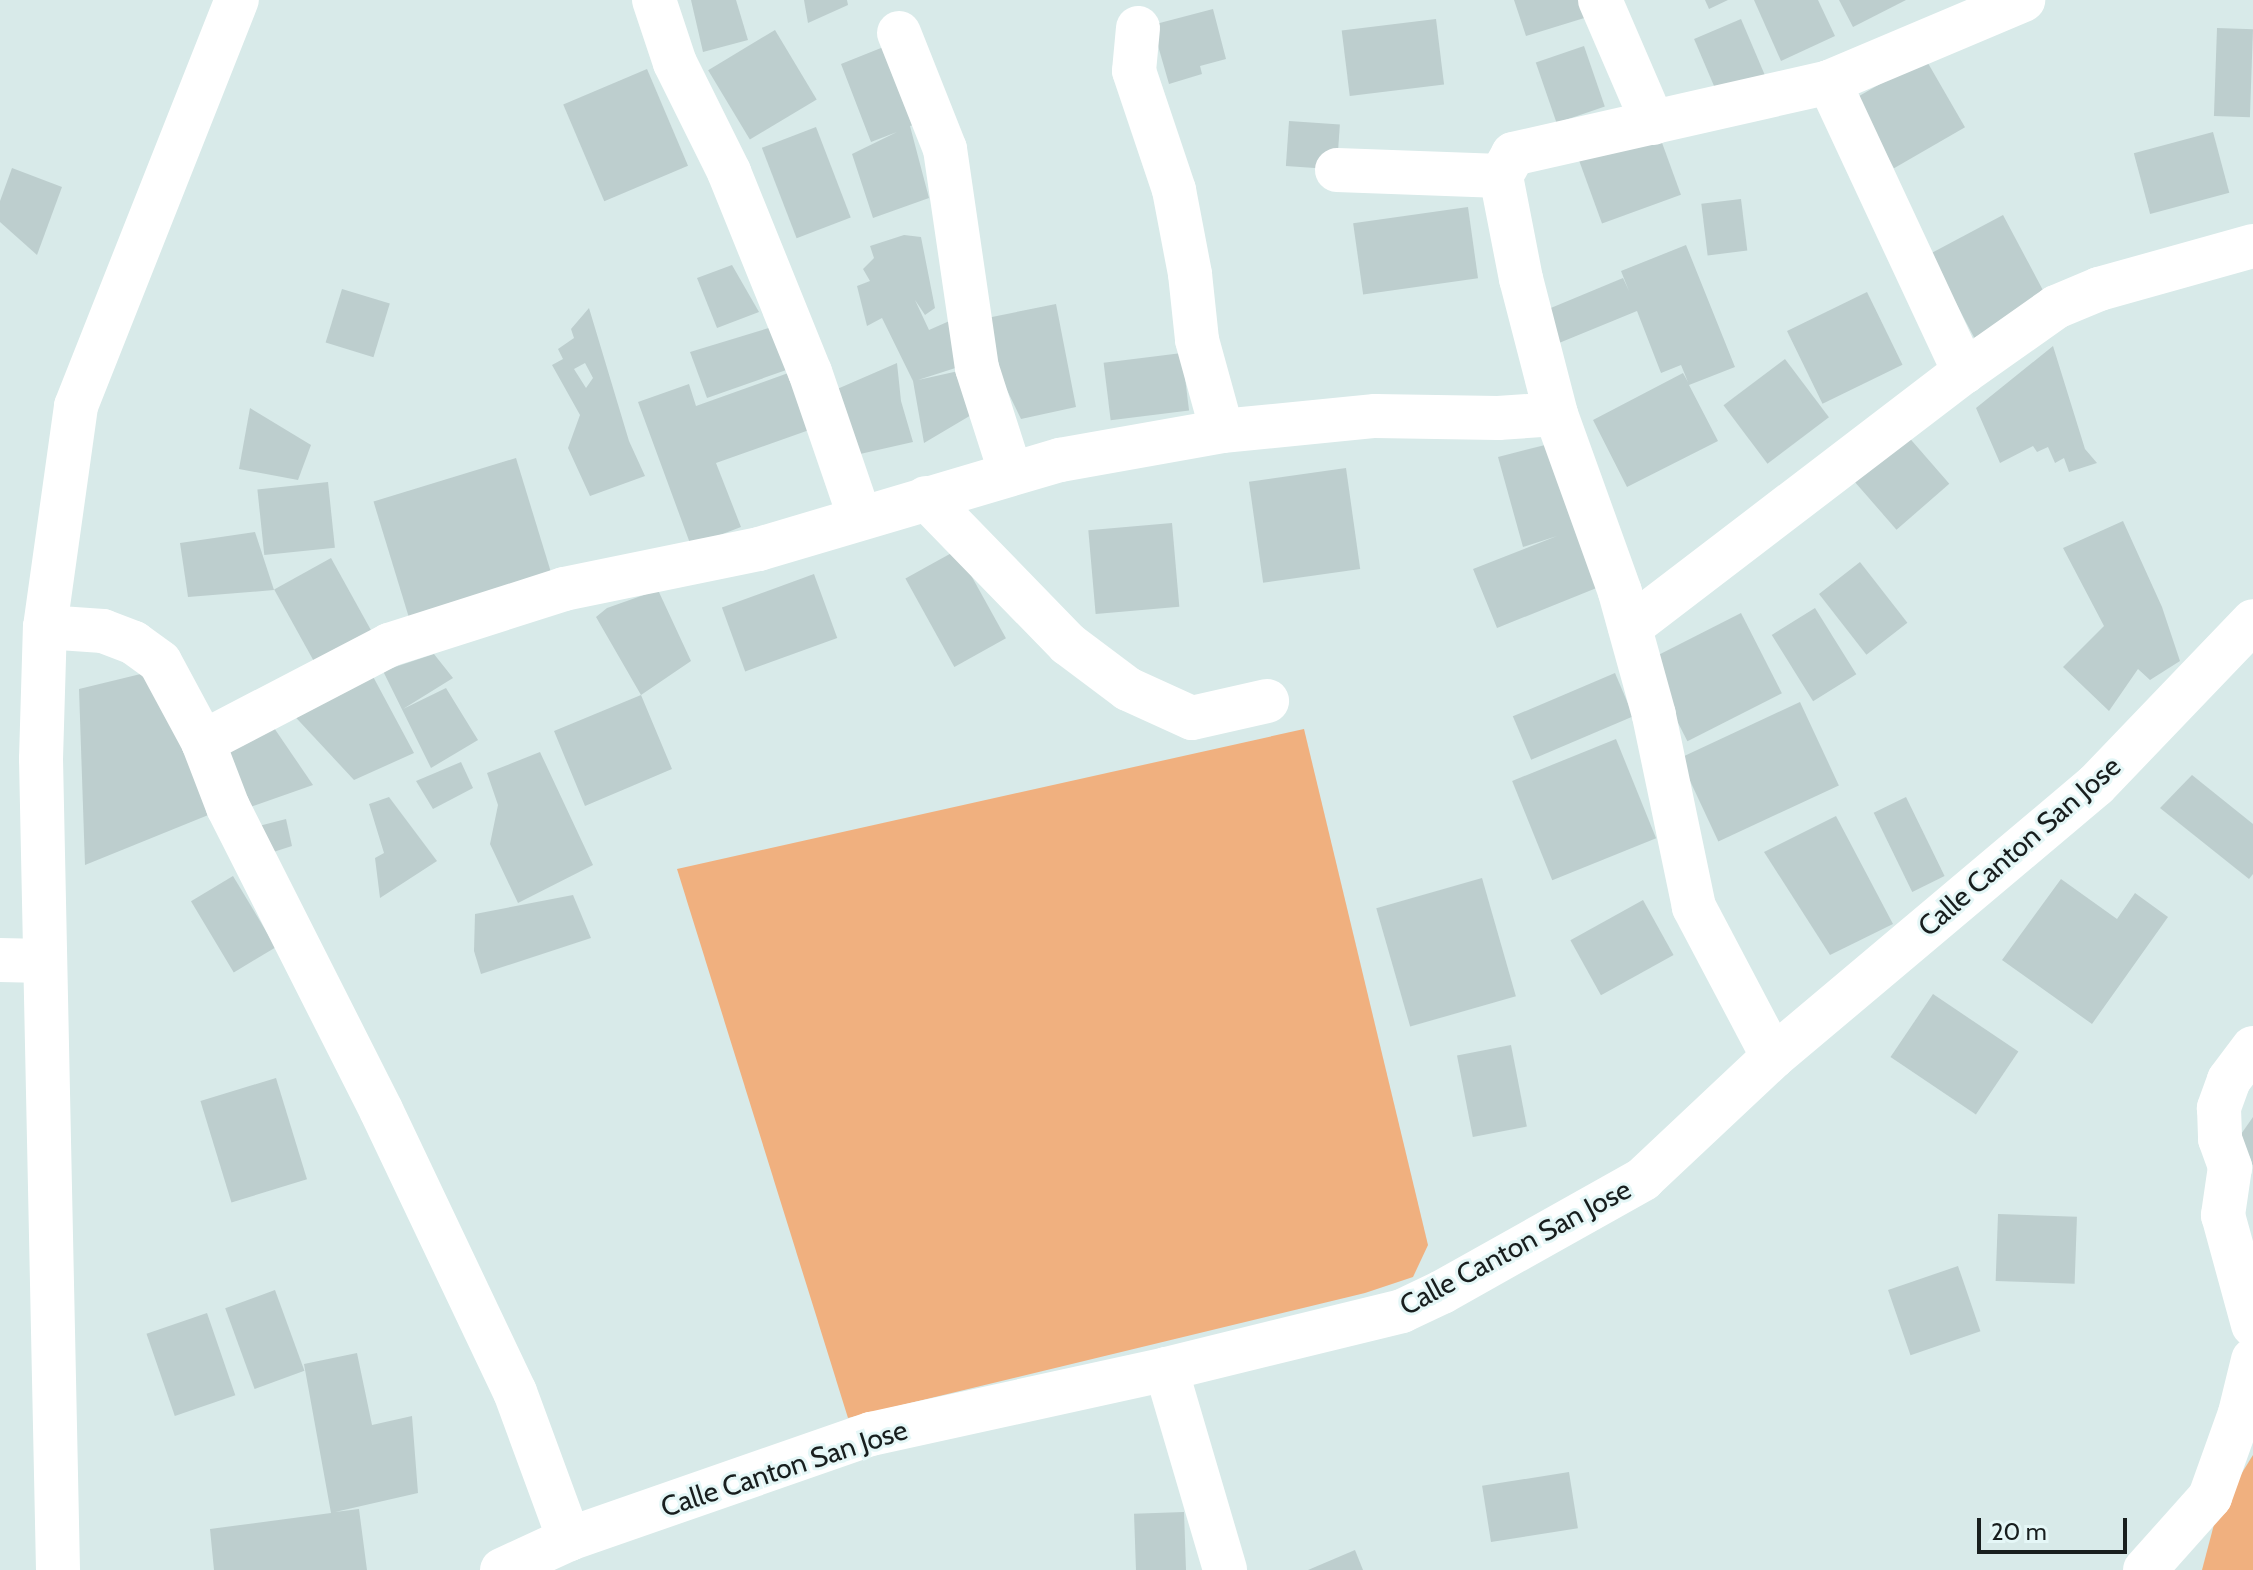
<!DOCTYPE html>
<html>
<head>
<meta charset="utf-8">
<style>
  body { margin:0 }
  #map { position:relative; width:2253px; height:1570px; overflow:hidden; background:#d8eae9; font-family:Cabin,sans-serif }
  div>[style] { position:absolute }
  .green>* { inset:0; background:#f0b07f }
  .building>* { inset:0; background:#bdcece; transform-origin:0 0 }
  .street>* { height:44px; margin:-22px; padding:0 22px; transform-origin:22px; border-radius:22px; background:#fff }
  .secondary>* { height:44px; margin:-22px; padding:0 22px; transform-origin:22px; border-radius:22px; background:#fff }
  span { translate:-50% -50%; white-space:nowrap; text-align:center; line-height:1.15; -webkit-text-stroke:6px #e5f7f7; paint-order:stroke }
  .street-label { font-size:28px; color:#181e1e }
  .scale { position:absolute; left:1977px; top:1518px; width:150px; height:36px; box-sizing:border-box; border:4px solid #181e1e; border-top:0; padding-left:10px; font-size:24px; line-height:28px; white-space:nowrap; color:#181e1e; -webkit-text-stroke:6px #e5f7f7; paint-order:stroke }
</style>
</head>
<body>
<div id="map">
  <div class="green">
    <div style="clip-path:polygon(1304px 729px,1428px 1245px,1413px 1277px,1365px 1293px,848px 1418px,677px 869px)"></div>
    <div style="clip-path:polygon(2253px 1455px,2253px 1570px,2202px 1570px,2217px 1513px)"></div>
  </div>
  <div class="building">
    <div style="clip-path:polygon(691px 0,736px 0,748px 40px,703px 52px)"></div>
    <div style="clip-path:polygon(804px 0,847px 0,848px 5px,808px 23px)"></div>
    <div style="clip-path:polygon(1514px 0,1589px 0,1594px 15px,1526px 36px)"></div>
    <div style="clip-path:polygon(1705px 0,1728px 0,1709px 9px)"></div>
    <div style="clip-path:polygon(1754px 0,1818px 0,1835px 36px,1781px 61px)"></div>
    <div style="clip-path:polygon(1839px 0,1906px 0,1853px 27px)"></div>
    <div style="clip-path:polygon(1213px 9px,1226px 59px,1200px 66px,1202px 74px,1169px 84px,1152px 25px)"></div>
    <div style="left:1436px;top:19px;width:66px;height:95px;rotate:83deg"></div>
    <div style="left:1741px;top:19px;width:62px;height:51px;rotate:67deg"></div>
    <div style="left:2217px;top:28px;width:36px;height:88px;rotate:2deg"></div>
    <div style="left:775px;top:30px;width:81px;height:78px;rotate:59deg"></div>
    <div style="clip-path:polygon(886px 46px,916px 124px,910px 126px,929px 198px,873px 218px,852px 154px,897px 132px,871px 142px,841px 64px)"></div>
    <div style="left:1584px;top:46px;width:64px;height:51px;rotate:71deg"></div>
    <div style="left:1925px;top:58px;width:80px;height:82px;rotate:60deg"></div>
    <div style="left:647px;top:69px;width:105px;height:91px;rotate:67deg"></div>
    <div style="left:1289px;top:121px;width:51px;height:45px;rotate:4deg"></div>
    <div style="left:816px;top:127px;width:97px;height:58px;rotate:69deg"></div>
    <div style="left:1657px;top:129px;width:70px;height:84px;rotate:70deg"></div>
    <div style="left:2213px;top:132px;width:63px;height:82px;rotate:75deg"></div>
    <div style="clip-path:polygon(12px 168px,62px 187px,37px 255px,0 222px,0 201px)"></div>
    <div style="left:1741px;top:199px;width:52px;height:40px;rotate:83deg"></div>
    <div style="left:1468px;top:207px;width:72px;height:116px;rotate:82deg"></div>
    <div style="left:2003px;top:215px;width:95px;height:83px;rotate:62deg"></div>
    <div style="clip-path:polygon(904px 235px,921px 237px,935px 308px,925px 315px,915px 300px,929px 330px,954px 319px,971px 363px,918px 380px,963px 370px,978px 411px,924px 443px,913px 381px,882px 318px,867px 326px,857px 286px,870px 281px,863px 269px,874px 258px,870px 246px)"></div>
    <div style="clip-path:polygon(1686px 245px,1735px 367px,1689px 385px,1718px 441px,1627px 487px,1593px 420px,1683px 373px,1688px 382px,1681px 365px,1661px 373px,1637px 311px,1559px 343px,1546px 310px,1623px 278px,1629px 291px,1621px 271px)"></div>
    <div style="clip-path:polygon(732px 265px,759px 312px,717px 328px,697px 278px)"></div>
    <div style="left:342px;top:289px;width:50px;height:56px;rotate:17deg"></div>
    <div style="left:1867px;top:292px;width:81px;height:89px;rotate:64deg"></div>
    <div style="clip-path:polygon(1056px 304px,1076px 407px,1021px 419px,970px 314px,987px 318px)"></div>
    <div style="clip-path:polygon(evenodd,589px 308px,629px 441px,645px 476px,590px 496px,568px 448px,580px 415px,552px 365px,563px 359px,558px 349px,574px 338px,571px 329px,589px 308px,585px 363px,593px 378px,586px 388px,574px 369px,585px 363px)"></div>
    <div style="clip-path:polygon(772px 327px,792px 368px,707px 398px,690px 352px)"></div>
    <div style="clip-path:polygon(2053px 346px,2085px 449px,2097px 463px,2069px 472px,2064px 458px,2055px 463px,2048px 447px,2037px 452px,2033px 446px,2000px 463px,1976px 408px)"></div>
    <div style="left:1182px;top:353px;width:58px;height:79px;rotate:83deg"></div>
    <div style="left:1785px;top:359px;width:73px;height:77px;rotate:53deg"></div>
    <div style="clip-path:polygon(897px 363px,901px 401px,913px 442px,860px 454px,828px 393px)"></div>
    <div style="clip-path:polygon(791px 372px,812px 429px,716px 463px,741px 527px,691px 546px,638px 402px,689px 384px,696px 406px)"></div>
    <div style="clip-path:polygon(250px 408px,311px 445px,298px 480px,239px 469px)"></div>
    <div style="left:1906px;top:434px;width:66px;height:70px;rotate:49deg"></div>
    <div style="clip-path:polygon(1549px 444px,1599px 587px,1497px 628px,1473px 569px,1557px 536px,1523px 547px,1498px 457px)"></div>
    <div style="left:516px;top:458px;width:129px;height:149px;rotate:73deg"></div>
    <div style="left:1346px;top:468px;width:102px;height:98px;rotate:82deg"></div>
    <div style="left:328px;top:482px;width:66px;height:71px;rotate:84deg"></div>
    <div style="clip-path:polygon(2123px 521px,2162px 607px,2180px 661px,2150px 680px,2138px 669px,2109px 711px,2063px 667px,2104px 626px,2063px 548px)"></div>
    <div style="left:1172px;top:523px;width:84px;height:84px;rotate:85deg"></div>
    <div style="clip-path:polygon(255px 532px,274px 590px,188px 597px,180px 543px)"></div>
    <div style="left:957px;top:550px;width:101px;height:59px;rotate:61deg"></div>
    <div style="left:331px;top:558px;width:94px;height:65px;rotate:61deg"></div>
    <div style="left:1860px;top:562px;width:77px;height:52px;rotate:52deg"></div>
    <div style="left:814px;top:574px;width:68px;height:98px;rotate:70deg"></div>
    <div style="clip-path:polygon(658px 590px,691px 661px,641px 695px,672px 769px,585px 806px,554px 731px,641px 695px,596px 617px,607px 608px)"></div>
    <div style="left:1815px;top:608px;width:78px;height:51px;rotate:58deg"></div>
    <div style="left:1741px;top:613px;width:90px;height:106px;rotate:63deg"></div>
    <div style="clip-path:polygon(434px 654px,453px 678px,403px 709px,446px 688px,478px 740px,431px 768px,383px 671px)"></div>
    <div style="clip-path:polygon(369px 669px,414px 753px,354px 780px,287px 708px)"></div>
    <div style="clip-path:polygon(153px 671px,228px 807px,85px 865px,79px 689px)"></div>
    <div style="left:1615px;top:673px;width:47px;height:111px;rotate:67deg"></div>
    <div style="left:1800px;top:702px;width:92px;height:133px;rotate:65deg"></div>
    <div style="clip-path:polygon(270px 722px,313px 785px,242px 810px,213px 746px)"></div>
    <div style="left:1616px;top:739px;width:107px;height:112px;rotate:68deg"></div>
    <div style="clip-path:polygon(540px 752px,593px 865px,518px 903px,490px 844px,498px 805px,487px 773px)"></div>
    <div style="clip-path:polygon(461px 762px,473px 788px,433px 809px,416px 781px)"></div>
    <div style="clip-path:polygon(2192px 775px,2253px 824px,2253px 874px,2249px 879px,2160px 808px)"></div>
    <div style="clip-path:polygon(389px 797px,437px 861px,380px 898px,375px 858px,384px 853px,369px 804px)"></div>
    <div style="left:1906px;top:797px;width:88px;height:36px;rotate:64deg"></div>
    <div style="clip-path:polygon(1836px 816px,1893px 924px,1830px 955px,1764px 852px)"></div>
    <div style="clip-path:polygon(286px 819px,292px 846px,261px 856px,251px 828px)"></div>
    <div style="left:233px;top:876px;width:83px;height:49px;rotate:59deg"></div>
    <div style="left:1482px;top:878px;width:123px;height:110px;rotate:74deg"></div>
    <div style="clip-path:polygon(2061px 879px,2117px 919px,2135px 893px,2168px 917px,2092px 1024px,2002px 960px)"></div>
    <div style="clip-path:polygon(573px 895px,591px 938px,481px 974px,474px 951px,475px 914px)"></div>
    <div style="left:1643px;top:900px;width:63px;height:83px;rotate:61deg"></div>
    <div style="left:1933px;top:994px;width:103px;height:76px;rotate:34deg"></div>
    <div style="left:1511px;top:1045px;width:83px;height:55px;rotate:79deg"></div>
    <div style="left:276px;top:1078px;width:106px;height:79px;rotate:73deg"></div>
    <div style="clip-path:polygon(2253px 1117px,2253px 1165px,2232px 1147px)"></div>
    <div style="left:1998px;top:1214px;width:79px;height:67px;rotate:2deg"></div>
    <div style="left:1958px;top:1266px;width:69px;height:74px;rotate:71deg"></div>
    <div style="left:275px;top:1290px;width:86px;height:53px;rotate:70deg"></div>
    <div style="left:207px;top:1313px;width:87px;height:64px;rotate:71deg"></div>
    <div style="clip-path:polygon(357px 1353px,372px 1425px,412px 1416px,418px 1493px,335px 1512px,359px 1509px,367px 1570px,214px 1570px,210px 1529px,331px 1513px,304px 1364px)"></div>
    <div style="left:1569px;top:1472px;width:57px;height:88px;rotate:81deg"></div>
    <div style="left:1184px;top:1512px;width:58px;height:50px;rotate:88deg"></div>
    <div style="clip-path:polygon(1355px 1550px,1363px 1570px,1308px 1570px)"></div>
  </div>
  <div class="street">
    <div style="left:654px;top:0;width:66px;rotate:71.6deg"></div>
    <div style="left:675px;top:63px;width:122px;rotate:63.6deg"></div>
    <div style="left:729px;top:172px;width:216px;rotate:68deg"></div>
    <div style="left:810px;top:372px;width:154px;rotate:71.1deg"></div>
    <div style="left:1600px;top:0;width:134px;rotate:66.7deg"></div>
    <div style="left:1138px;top:28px;width:43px;rotate:95.3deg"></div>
    <div style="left:1134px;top:71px;width:126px;rotate:71.4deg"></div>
    <div style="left:1174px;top:190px;width:86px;rotate:79.2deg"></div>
    <div style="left:1190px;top:274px;width:66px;rotate:83.9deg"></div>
    <div style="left:1197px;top:340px;width:94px;rotate:74.6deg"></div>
    <div style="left:899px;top:33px;width:125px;rotate:68.4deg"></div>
    <div style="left:945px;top:149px;width:221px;rotate:81.7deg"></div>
    <div style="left:977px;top:368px;width:111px;rotate:72.2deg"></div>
    <div style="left:1829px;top:82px;width:320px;rotate:65deg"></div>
    <div style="left:1964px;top:372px;width:113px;rotate:-35.2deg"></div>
    <div style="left:2056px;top:307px;width:47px;rotate:-22.7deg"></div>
    <div style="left:2099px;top:289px;width:160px;rotate:-15.6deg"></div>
    <div style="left:1337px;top:170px;width:164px;rotate:2.1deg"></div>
    <div style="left:926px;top:498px;width:204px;rotate:45.8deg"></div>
    <div style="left:1068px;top:644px;width:75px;rotate:36.9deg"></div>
    <div style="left:1128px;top:689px;width:70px;rotate:24.4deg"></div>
    <div style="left:1192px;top:718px;width:77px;rotate:-12.8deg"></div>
    <div style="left:45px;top:627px;width:58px;rotate:3.9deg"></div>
    <div style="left:103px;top:631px;width:33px;rotate:21deg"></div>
    <div style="left:134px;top:643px;width:32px;rotate:36deg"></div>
    <div style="left:160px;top:662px;width:91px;rotate:61.7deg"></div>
    <div style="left:203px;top:742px;width:70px;rotate:69deg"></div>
    <div style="left:228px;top:807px;width:339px;rotate:63.2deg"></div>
    <div style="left:381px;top:1110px;width:312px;rotate:64.6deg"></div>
    <div style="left:515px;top:1392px;width:157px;rotate:69.8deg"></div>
    <div style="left:1630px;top:627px;width:420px;rotate:-37.4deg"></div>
    <div style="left:203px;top:742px;width:210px;rotate:-27.5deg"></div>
    <div style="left:389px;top:645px;width:184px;rotate:-17.7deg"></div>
    <div style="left:564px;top:589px;width:199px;rotate:-11.6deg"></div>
    <div style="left:759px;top:549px;width:314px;rotate:-16.5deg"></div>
    <div style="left:1060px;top:460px;width:165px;rotate:-10.1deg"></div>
    <div style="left:1222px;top:431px;width:154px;rotate:-5.6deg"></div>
    <div style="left:1375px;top:416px;width:123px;rotate:0.9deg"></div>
    <div style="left:1498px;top:418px;width:58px;rotate:-3.9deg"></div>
    <div style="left:0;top:960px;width:44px;rotate:1.3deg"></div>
    <div style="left:2253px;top:1048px;width:40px;rotate:127deg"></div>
    <div style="left:2229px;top:1080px;width:30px;rotate:110deg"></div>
    <div style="left:2219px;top:1108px;width:31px;rotate:88deg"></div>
    <div style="left:2220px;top:1139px;width:30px;rotate:70deg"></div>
    <div style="left:2230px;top:1167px;width:49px;rotate:98.3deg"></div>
    <div style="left:2223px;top:1215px;width:114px;rotate:74.7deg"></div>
    <div style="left:1773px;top:1057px;width:170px;rotate:-117.8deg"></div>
    <div style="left:1694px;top:907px;width:196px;rotate:-101.8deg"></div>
    <div style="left:1654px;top:715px;width:128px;rotate:-105.5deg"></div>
    <div style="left:1620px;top:592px;width:189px;rotate:-109.8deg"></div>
    <div style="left:1556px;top:414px;width:139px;rotate:-104.5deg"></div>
    <div style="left:1521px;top:279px;width:105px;rotate:-101deg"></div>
    <div style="left:1501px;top:176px;width:25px;rotate:-61deg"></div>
    <div style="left:1513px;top:154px;width:324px;rotate:-12.8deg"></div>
    <div style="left:1829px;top:82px;width:211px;rotate:-22.9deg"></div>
    <div style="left:1166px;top:1369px;width:209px;rotate:73.6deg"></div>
    <div style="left:2145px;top:1570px;width:98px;rotate:-48.3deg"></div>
    <div style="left:2210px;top:1497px;width:89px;rotate:-70.3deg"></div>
    <div style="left:2240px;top:1413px;width:55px;rotate:-76.2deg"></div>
  </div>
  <div class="secondary">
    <div style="left:58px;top:1570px;width:811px;rotate:-91.2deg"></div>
    <div style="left:41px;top:759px;width:132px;rotate:-88.3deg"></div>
    <div style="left:45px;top:627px;width:223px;rotate:-82deg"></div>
    <div style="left:76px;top:406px;width:437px;rotate:-68.4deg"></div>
    <div style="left:502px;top:1570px;width:74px;rotate:-24.8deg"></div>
    <div style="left:569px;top:1539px;width:320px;rotate:-19.2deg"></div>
    <div style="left:871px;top:1434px;width:302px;rotate:-12.4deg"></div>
    <div style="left:1166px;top:1369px;width:243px;rotate:-13.8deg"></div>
    <div style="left:1402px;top:1311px;width:44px;rotate:-25.4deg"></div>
    <div style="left:1442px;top:1292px;width:231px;rotate:-29.3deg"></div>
    <div style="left:1643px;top:1179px;width:178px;rotate:-43.2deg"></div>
    <div style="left:1773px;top:1057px;width:422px;rotate:-40.1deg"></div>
    <div style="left:2096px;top:785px;width:227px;rotate:-46.2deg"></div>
  </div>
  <div class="street-label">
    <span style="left:2019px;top:846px;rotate:-41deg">Calle Canton San Jose</span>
    <span style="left:1515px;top:1247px;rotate:-28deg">Calle Canton San Jose</span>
    <span style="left:784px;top:1468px;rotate:-18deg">Calle Canton San Jose</span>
  </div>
  <div class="scale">20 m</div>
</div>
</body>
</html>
